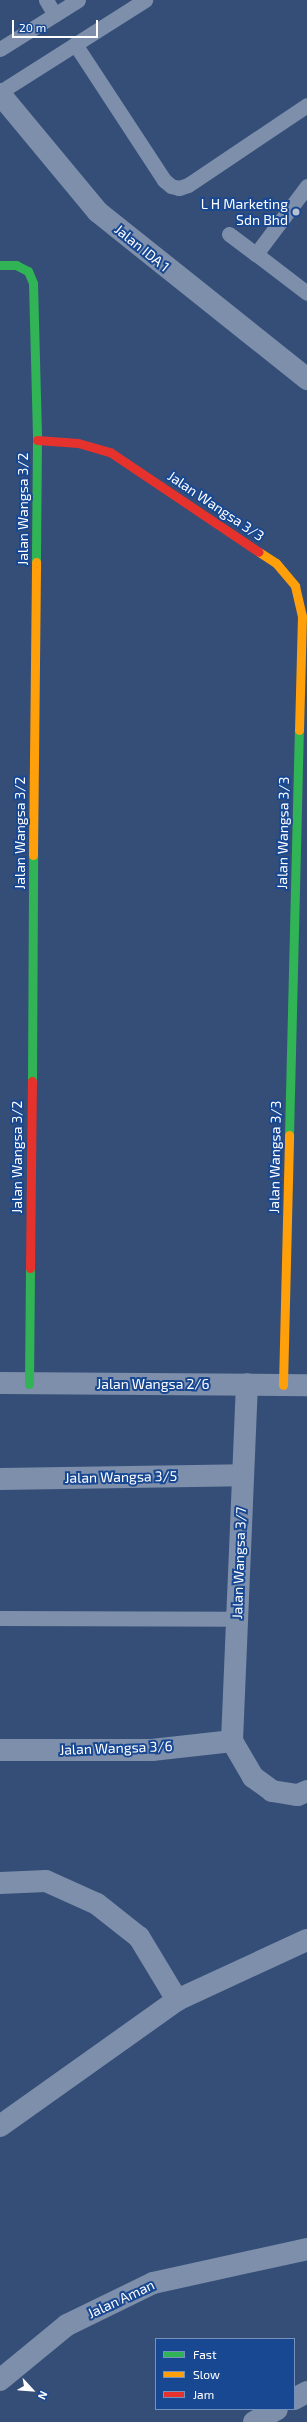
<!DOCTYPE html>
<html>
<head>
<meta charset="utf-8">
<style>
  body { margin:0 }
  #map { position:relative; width:307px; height:2422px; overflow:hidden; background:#354e77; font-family:"Exo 2",sans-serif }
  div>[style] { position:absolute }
  .lane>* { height:15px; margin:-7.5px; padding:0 7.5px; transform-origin:7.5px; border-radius:7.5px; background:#7d8faa }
  .street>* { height:22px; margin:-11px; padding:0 11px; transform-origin:11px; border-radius:11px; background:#7d8faa }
  .fast>* { height:9px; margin:-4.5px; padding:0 4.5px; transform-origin:4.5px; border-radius:4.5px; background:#30b455 }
  .slow>* { height:9px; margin:-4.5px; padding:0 4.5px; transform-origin:4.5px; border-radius:4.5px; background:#ff9f0a }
  .jam>* { height:9px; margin:-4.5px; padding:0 4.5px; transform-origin:4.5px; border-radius:4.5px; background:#e5322d }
  .dots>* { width:11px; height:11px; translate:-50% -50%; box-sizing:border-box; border:2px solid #194893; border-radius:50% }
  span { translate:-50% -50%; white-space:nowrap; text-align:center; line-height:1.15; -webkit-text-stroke:4px #194893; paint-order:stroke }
  .poi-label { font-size:14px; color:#fff }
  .right { translate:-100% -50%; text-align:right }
  .street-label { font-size:14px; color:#fff }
  .legend { position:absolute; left:155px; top:2338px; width:140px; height:72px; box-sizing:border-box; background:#194893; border:1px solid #7591be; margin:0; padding:5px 7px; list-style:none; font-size:12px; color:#fff }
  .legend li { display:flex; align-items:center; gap:8px; height:20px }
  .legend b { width:20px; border:1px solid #7591be }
  .north { position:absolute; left:12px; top:2370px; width:40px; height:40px; -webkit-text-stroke:3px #194893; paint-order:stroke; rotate:116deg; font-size:11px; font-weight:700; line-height:16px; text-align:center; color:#fff }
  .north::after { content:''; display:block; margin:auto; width:14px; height:18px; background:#fff; clip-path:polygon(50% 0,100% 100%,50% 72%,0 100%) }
  .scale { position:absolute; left:12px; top:20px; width:86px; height:18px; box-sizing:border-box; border:2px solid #fff; border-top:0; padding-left:5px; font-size:12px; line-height:14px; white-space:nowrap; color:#fff; -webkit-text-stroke:3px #194893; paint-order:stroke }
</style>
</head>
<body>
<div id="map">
  <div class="lane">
    <div style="left:46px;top:0;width:17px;rotate:59deg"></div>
    <div style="left:75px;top:44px;width:163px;rotate:56.8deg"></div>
    <div style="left:164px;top:180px;width:9px;rotate:41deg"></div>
    <div style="left:171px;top:186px;width:8px;rotate:14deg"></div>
    <div style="left:179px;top:188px;width:9px;rotate:-18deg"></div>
    <div style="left:188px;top:185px;width:143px;rotate:-33.9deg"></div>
    <div style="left:0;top:49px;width:92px;rotate:-32.1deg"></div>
    <div style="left:0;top:92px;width:172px;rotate:-32.4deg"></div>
    <div style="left:307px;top:186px;width:85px;rotate:126.9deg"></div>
    <div style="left:256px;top:254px;width:64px;rotate:37.4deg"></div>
    <div style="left:229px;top:234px;width:34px;rotate:37deg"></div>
    <div style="left:0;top:1618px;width:237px;rotate:0.2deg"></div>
  </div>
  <div class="street">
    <div style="left:0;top:94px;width:153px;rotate:50.3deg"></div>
    <div style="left:98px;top:212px;width:268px;rotate:38.6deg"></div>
    <div style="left:0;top:1383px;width:307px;rotate:0.4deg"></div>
    <div style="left:0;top:1479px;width:242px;rotate:-0.9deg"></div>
    <div style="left:232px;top:1741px;width:357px;rotate:-87.6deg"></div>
    <div style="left:232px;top:1741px;width:42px;rotate:59.7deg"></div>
    <div style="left:253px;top:1777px;width:24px;rotate:36deg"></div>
    <div style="left:272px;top:1791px;width:26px;rotate:9deg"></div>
    <div style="left:298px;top:1795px;width:10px;rotate:-24deg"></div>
    <div style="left:0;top:1750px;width:152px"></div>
    <div style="left:152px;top:1750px;width:81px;rotate:-6.4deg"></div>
    <div style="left:0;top:1883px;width:46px;rotate:-2.5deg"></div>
    <div style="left:46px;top:1881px;width:56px;rotate:24.3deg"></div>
    <div style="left:97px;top:1904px;width:53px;rotate:38.2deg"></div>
    <div style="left:139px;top:1937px;width:74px;rotate:58.9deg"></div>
    <div style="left:0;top:2126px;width:217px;rotate:-35.4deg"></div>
    <div style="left:177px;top:2000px;width:143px;rotate:-24.8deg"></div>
    <div style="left:0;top:2380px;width:87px;rotate:-39.4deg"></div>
    <div style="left:67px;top:2325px;width:96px;rotate:-26deg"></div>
    <div style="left:153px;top:2283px;width:158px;rotate:-12.4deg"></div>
    <div style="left:294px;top:2399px;width:15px;rotate:-28deg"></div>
    <div style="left:254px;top:2422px;width:26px;rotate:-29deg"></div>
  </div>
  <div class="fast">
    <div style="left:0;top:265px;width:16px"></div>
    <div style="left:16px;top:265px;width:13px;rotate:27deg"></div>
    <div style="left:28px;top:271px;width:13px;rotate:67deg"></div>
    <div style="left:33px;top:283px;width:157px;rotate:88.5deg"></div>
    <div style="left:37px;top:440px;width:122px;rotate:90.5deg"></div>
    <div style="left:32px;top:1081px;width:226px;rotate:-89.7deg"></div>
    <div style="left:289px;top:1135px;width:405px;rotate:-88.6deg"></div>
    <div style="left:29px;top:1384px;width:116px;rotate:-89.5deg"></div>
  </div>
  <div class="slow">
    <div style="left:259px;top:552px;width:20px;rotate:33deg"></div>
    <div style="left:276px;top:563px;width:30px;rotate:50deg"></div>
    <div style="left:295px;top:586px;width:31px;rotate:77deg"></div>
    <div style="left:302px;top:616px;width:114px;rotate:91.5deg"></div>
    <div style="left:33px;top:855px;width:293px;rotate:-89.4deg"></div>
    <div style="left:283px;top:1385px;width:250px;rotate:-88.6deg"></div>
  </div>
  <div class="jam">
    <div style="left:37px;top:440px;width:41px;rotate:4.2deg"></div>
    <div style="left:78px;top:443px;width:33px;rotate:16deg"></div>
    <div style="left:110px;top:452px;width:179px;rotate:33.9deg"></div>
    <div style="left:30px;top:1268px;width:187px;rotate:-89.4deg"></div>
  </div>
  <div class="dots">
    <div style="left:296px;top:212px;background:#b8c1cf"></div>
  </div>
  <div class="poi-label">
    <span class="right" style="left:288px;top:212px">L H Marketing<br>Sdn Bhd</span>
  </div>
  <div class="street-label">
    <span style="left:142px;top:248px;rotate:39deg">Jalan IDA 1</span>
    <span style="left:216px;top:506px;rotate:34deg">Jalan Wangsa 3/3</span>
    <span style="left:23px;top:509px;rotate:-90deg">Jalan Wangsa 3/2</span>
    <span style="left:20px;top:833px;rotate:-90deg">Jalan Wangsa 3/2</span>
    <span style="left:283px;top:833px;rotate:-89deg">Jalan Wangsa 3/3</span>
    <span style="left:17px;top:1157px;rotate:-90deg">Jalan Wangsa 3/2</span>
    <span style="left:275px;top:1157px;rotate:-89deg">Jalan Wangsa 3/3</span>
    <span style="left:153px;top:1384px">Jalan Wangsa 2/6</span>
    <span style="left:121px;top:1477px;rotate:-1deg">Jalan Wangsa 3/5</span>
    <span style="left:239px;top:1563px;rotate:-88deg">Jalan Wangsa 3/7</span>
    <span style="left:116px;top:1748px;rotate:-2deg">Jalan Wangsa 3/6</span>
    <span style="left:121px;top:2299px;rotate:-25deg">Jalan Aman</span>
  </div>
  <ul class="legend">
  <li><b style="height:5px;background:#30b455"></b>Fast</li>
  <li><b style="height:5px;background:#ff9f0a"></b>Slow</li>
  <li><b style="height:5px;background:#e5322d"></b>Jam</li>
  </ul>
  <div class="north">N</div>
  <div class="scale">20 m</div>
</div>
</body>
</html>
